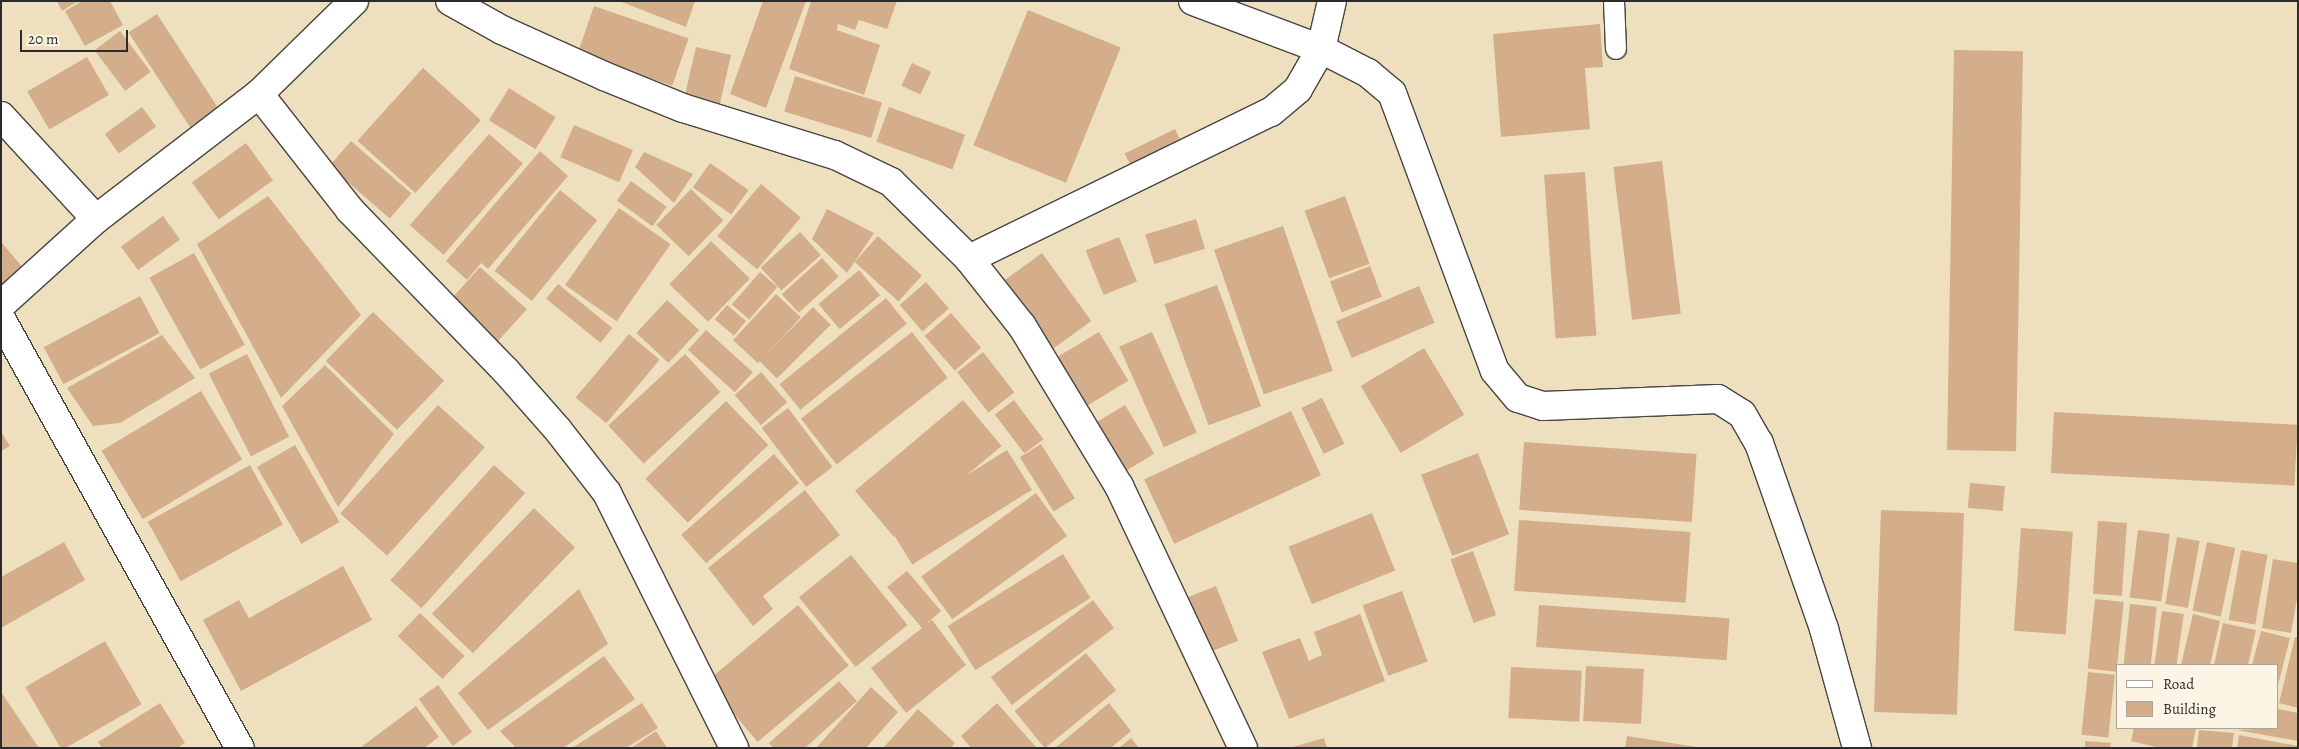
<!DOCTYPE html>
<html>
<head>
<meta charset="utf-8">
<style>
  body { margin:0 }
  #map { position:relative; width:2299px; height:749px; overflow:hidden; background:#eee0bf; font-family:Alegreya,serif }
  div>[style] { position:absolute }
  .building>* { inset:0; background:#d4ae8b; transform-origin:0 0 }
  .roads { filter:drop-shadow(1px 0 #484641) drop-shadow(-1px 0 #484641) drop-shadow(0 1px #484641) drop-shadow(0 -1px #484641) }
  .service>* { height:20px; margin:-10px; padding:0 10px; transform-origin:10px; border-radius:10px; background:#fff }
  .minor>* { height:28px; margin:-14px; padding:0 14px; transform-origin:14px; border-radius:14px; background:#fff }
  span { translate:-50% -50%; white-space:nowrap; text-align:center; line-height:1.15; -webkit-text-stroke:4.5px #fcf5e5; paint-order:stroke }
  .frame { position:absolute; inset:0; border:2px solid #2b2b2b; pointer-events:none }
  .legend { position:absolute; left:2116px; top:664px; width:162px; height:65px; box-sizing:border-box; background:#fcf5e5; border:1px solid #a8a49b; margin:0; padding:6px 9px; list-style:none; font-size:15px; color:#2b2b2b }
  .legend li { display:flex; align-items:center; gap:10px; height:25px }
  .legend b { width:25px; border:1px solid #a8a49b }
  .scale { position:absolute; left:20px; top:30px; width:108px; height:22px; box-sizing:border-box; border:2px solid #2b2b2b; border-top:0; padding-left:6px; font-size:15px; line-height:18px; white-space:nowrap; color:#2b2b2b; -webkit-text-stroke:4px #fcf5e5; paint-order:stroke }
</style>
</head>
<body>
<div id="map">
  <div class="building">
    <div style="clip-path:polygon(57px 1px,78px 1px,62px 11px)"></div>
    <div style="clip-path:polygon(82px 1px,110px 1px,123px 25px,85px 46px,65px 11px)"></div>
    <div style="clip-path:polygon(619px 1px,695px 1px,686px 27px)"></div>
    <div style="clip-path:polygon(763px 1px,806px 1px,766px 108px,730px 94px)"></div>
    <div style="clip-path:polygon(811px 1px,897px 1px,887px 29px,859px 20px,855px 30px,838px 24px,837px 30px,880px 45px,864px 95px,789px 69px)"></div>
    <div style="left:594px;top:6px;width:100px;height:50px;rotate:19deg"></div>
    <div style="left:1028px;top:10px;width:100px;height:146px;rotate:22deg"></div>
    <div style="left:157px;top:14px;width:116px;height:34px;rotate:57deg"></div>
    <div style="clip-path:polygon(1600px 24px,1603px 67px,1585px 68px,1590px 129px,1501px 137px,1493px 34px)"></div>
    <div style="left:120px;top:31px;width:51px;height:32px;rotate:53deg"></div>
    <div style="left:696px;top:47px;width:36px;height:53px;rotate:13deg"></div>
    <div style="left:1954px;top:50px;width:69px;height:400px;rotate:1deg"></div>
    <div style="left:87px;top:57px;width:44px;height:69px;rotate:60deg"></div>
    <div style="left:912px;top:63px;width:21px;height:25px;rotate:25deg"></div>
    <div style="left:423px;top:68px;width:78px;height:98px;rotate:42deg"></div>
    <div style="left:795px;top:76px;width:91px;height:37px;rotate:17deg"></div>
    <div style="left:509px;top:88px;width:55px;height:38px;rotate:32deg"></div>
    <div style="left:142px;top:107px;width:24px;height:46px;rotate:54deg"></div>
    <div style="left:889px;top:107px;width:81px;height:37px;rotate:20deg"></div>
    <div style="left:574px;top:125px;width:64px;height:35px;rotate:23deg"></div>
    <div style="left:1175px;top:129px;width:25px;height:56px;rotate:64deg"></div>
    <div style="left:489px;top:134px;width:45px;height:121px;rotate:41deg"></div>
    <div style="left:351px;top:141px;width:80px;height:33px;rotate:41deg"></div>
    <div style="left:246px;top:143px;width:46px;height:67px;rotate:54deg"></div>
    <div style="clip-path:polygon(540px 151px,568px 176px,488px 269px,481px 263px,467px 280px,446px 261px)"></div>
    <div style="clip-path:polygon(644px 152px,693px 174px,674px 203px,635px 167px)"></div>
    <div style="left:1662px;top:161px;width:154px;height:49px;rotate:83deg"></div>
    <div style="left:710px;top:163px;width:47px;height:30px;rotate:35deg"></div>
    <div style="left:1585px;top:172px;width:164px;height:41px;rotate:86deg"></div>
    <div style="left:631px;top:181px;width:44px;height:24px;rotate:36deg"></div>
    <div style="left:761px;top:184px;width:52px;height:68px;rotate:40deg"></div>
    <div style="left:691px;top:189px;width:45px;height:50px;rotate:44deg"></div>
    <div style="left:560px;top:190px;width:48px;height:104px;rotate:39deg"></div>
    <div style="clip-path:polygon(268px 196px,361px 315px,281px 398px,197px 244px)"></div>
    <div style="left:1345px;top:196px;width:72px;height:43px;rotate:70deg"></div>
    <div style="left:619px;top:208px;width:63px;height:94px;rotate:35deg"></div>
    <div style="clip-path:polygon(827px 209px,874px 233px,847px 273px,812px 239px)"></div>
    <div style="left:163px;top:216px;width:29px;height:52px;rotate:54deg"></div>
    <div style="left:1196px;top:219px;width:31px;height:53px;rotate:73deg"></div>
    <div style="left:1283px;top:226px;width:153px;height:73px;rotate:71deg"></div>
    <div style="left:800px;top:232px;width:31px;height:53px;rotate:48deg"></div>
    <div style="left:878px;top:236px;width:59px;height:35px;rotate:42deg"></div>
    <div style="left:1119px;top:237px;width:48px;height:36px;rotate:68deg"></div>
    <div style="left:711px;top:241px;width:54px;height:60px;rotate:44deg"></div>
    <div style="clip-path:polygon(2px 243px,24px 269px,1px 289px,1px 244px)"></div>
    <div style="left:194px;top:253px;width:105px;height:51px;rotate:61deg"></div>
    <div style="left:1042px;top:253px;width:84px;height:52px;rotate:54deg"></div>
    <div style="left:822px;top:258px;width:25px;height:54px;rotate:48deg"></div>
    <div style="left:1370px;top:266px;width:33px;height:43px;rotate:69deg"></div>
    <div style="left:480px;top:267px;width:63px;height:47px;rotate:42deg"></div>
    <div style="left:859px;top:270px;width:33px;height:53px;rotate:50deg"></div>
    <div style="left:760px;top:272px;width:23px;height:43px;rotate:41deg"></div>
    <div style="left:926px;top:282px;width:35px;height:35px;rotate:49deg"></div>
    <div style="left:558px;top:284px;width:70px;height:19px;rotate:39deg"></div>
    <div style="left:1217px;top:285px;width:129px;height:56px;rotate:70deg"></div>
    <div style="left:1419px;top:286px;width:40px;height:90px;rotate:67deg"></div>
    <div style="left:776px;top:294px;width:34px;height:63px;rotate:43deg"></div>
    <div style="left:140px;top:296px;width:42px;height:109px;rotate:62deg"></div>
    <div style="left:886px;top:298px;width:33px;height:137px;rotate:51deg"></div>
    <div style="left:667px;top:300px;width:44px;height:45px;rotate:43deg"></div>
    <div style="left:727px;top:305px;width:25px;height:19px;rotate:40deg"></div>
    <div style="left:813px;top:307px;width:25px;height:76px;rotate:45deg"></div>
    <div style="left:373px;top:312px;width:99px;height:68px;rotate:44deg"></div>
    <div style="left:951px;top:313px;width:46px;height:35px;rotate:49deg"></div>
    <div style="left:706px;top:330px;width:63px;height:27px;rotate:42deg"></div>
    <div style="left:912px;top:332px;width:58px;height:141px;rotate:52deg"></div>
    <div style="left:1099px;top:332px;width:57px;height:54px;rotate:59deg"></div>
    <div style="left:1152px;top:332px;width:110px;height:36px;rotate:66deg"></div>
    <div style="left:629px;top:334px;width:40px;height:83px;rotate:40deg"></div>
    <div style="clip-path:polygon(162px 335px,195px 378px,120px 423px,93px 426px,67px 388px)"></div>
    <div style="left:1424px;top:348px;width:78px;height:74px;rotate:59deg"></div>
    <div style="left:983px;top:352px;width:51px;height:33px;rotate:52deg"></div>
    <div style="left:247px;top:354px;width:93px;height:43px;rotate:63deg"></div>
    <div style="left:685px;top:354px;width:52px;height:105px;rotate:47deg"></div>
    <div style="clip-path:polygon(325px 365px,394px 434px,338px 507px,282px 406px)"></div>
    <div style="left:761px;top:372px;width:40px;height:35px;rotate:49deg"></div>
    <div style="left:201px;top:391px;width:80px;height:116px;rotate:59deg"></div>
    <div style="left:1322px;top:398px;width:51px;height:23px;rotate:64deg"></div>
    <div style="left:963px;top:400px;width:60px;height:141px;rotate:50deg"></div>
    <div style="left:1014px;top:400px;width:49px;height:24px;rotate:53deg"></div>
    <div style="left:726px;top:401px;width:61px;height:112px;rotate:46deg"></div>
    <div style="left:438px;top:405px;width:63px;height:146px;rotate:42deg"></div>
    <div style="left:1125px;top:405px;width:57px;height:48px;rotate:59deg"></div>
    <div style="left:788px;top:408px;width:74px;height:33px;rotate:53deg"></div>
    <div style="left:1291px;top:411px;width:71px;height:162px;rotate:65deg"></div>
    <div style="left:2054px;top:412px;width:244px;height:61px;rotate:3deg"></div>
    <div style="clip-path:polygon(1px 432px,10px 446px,1px 451px)"></div>
    <div style="left:1524px;top:442px;width:173px;height:68px;rotate:4deg"></div>
    <div style="left:1041px;top:444px;width:64px;height:25px;rotate:58deg"></div>
    <div style="left:295px;top:445px;width:89px;height:44px;rotate:60deg"></div>
    <div style="left:1007px;top:450px;width:47px;height:141px;rotate:58deg"></div>
    <div style="left:1478px;top:453px;width:87px;height:61px;rotate:69deg"></div>
    <div style="left:774px;top:454px;width:38px;height:123px;rotate:49deg"></div>
    <div style="left:250px;top:465px;width:68px;height:117px;rotate:61deg"></div>
    <div style="left:494px;top:465px;width:42px;height:155px;rotate:42deg"></div>
    <div style="left:1970px;top:483px;width:35px;height:25px;rotate:5deg"></div>
    <div style="clip-path:polygon(805px 490px,840px 535px,763px 596px,773px 609px,753px 626px,708px 568px)"></div>
    <div style="left:1036px;top:493px;width:53px;height:142px;rotate:54deg"></div>
    <div style="left:534px;top:508px;width:57px;height:147px;rotate:44deg"></div>
    <div style="left:1881px;top:510px;width:83px;height:202px;rotate:2deg"></div>
    <div style="left:1372px;top:513px;width:62px;height:90px;rotate:68deg"></div>
    <div style="left:1519px;top:520px;width:172px;height:71px;rotate:4deg"></div>
    <div style="left:2098px;top:521px;width:29px;height:73px;rotate:4deg"></div>
    <div style="left:2021px;top:528px;width:52px;height:103px;rotate:4deg"></div>
    <div style="left:2138px;top:530px;width:32px;height:68px;rotate:7deg"></div>
    <div style="left:2177px;top:537px;width:23px;height:68px;rotate:10deg"></div>
    <div style="clip-path:polygon(64px 542px,85px 580px,1px 628px,1px 577px)"></div>
    <div style="left:2207px;top:542px;width:29px;height:70px;rotate:12deg"></div>
    <div style="left:2241px;top:550px;width:27px;height:71px;rotate:10deg"></div>
    <div style="left:1473px;top:551px;width:68px;height:24px;rotate:70deg"></div>
    <div style="left:1063px;top:554px;width:52px;height:136px;rotate:58deg"></div>
    <div style="left:851px;top:555px;width:90px;height:67px;rotate:51deg"></div>
    <div style="clip-path:polygon(2273px 559px,2298px 563px,2298px 593px,2291px 633px,2262px 628px)"></div>
    <div style="clip-path:polygon(343px 566px,372px 620px,241px 691px,203px 620px,239px 600px,249px 618px)"></div>
    <div style="clip-path:polygon(907px 571px,941px 611px,925px 625px,932px 620px,966px 665px,906px 713px,871px 668px,922px 628px,887px 587px)"></div>
    <div style="left:1216px;top:586px;width:59px;height:31px;rotate:68deg"></div>
    <div style="clip-path:polygon(579px 589px,608px 644px,488px 730px,458px 693px)"></div>
    <div style="left:1402px;top:591px;width:75px;height:42px;rotate:70deg"></div>
    <div style="left:2095px;top:599px;width:29px;height:70px;rotate:6deg"></div>
    <div style="left:1093px;top:600px;width:35px;height:128px;rotate:53deg"></div>
    <div style="left:2130px;top:604px;width:27px;height:61px;rotate:6deg"></div>
    <div style="left:798px;top:605px;width:79px;height:119px;rotate:50deg"></div>
    <div style="left:1539px;top:605px;width:191px;height:42px;rotate:4deg"></div>
    <div style="left:2162px;top:611px;width:22px;height:54px;rotate:8deg"></div>
    <div style="left:420px;top:613px;width:62px;height:32px;rotate:44deg"></div>
    <div style="clip-path:polygon(1360px 614px,1385px 681px,1289px 719px,1262px 652px,1300px 638px,1309px 661px,1322px 655px,1314px 632px)"></div>
    <div style="clip-path:polygon(2193px 614px,2220px 621px,2210px 665px,2181px 665px)"></div>
    <div style="clip-path:polygon(2223px 623px,2256px 630px,2248px 665px,2214px 665px)"></div>
    <div style="clip-path:polygon(2261px 631px,2290px 638px,2278px 685px,2278px 665px,2252px 665px)"></div>
    <div style="clip-path:polygon(2295px 637px,2298px 637px,2298px 708px,2279px 703px)"></div>
    <div style="left:105px;top:641px;width:73px;height:92px;rotate:60deg"></div>
    <div style="left:1086px;top:653px;width:48px;height:92px;rotate:51deg"></div>
    <div style="clip-path:polygon(604px 656px,635px 699px,563px 748px,516px 748px,500px 731px)"></div>
    <div style="left:1586px;top:666px;width:58px;height:55px;rotate:3deg"></div>
    <div style="left:1511px;top:667px;width:71px;height:51px;rotate:3deg"></div>
    <div style="left:2088px;top:672px;width:27px;height:63px;rotate:6deg"></div>
    <div style="clip-path:polygon(839px 681px,857px 701px,805px 748px,773px 748px,769px 743px)"></div>
    <div style="left:438px;top:685px;width:58px;height:24px;rotate:54deg"></div>
    <div style="clip-path:polygon(871px 687px,898px 712px,866px 748px,816px 748px)"></div>
    <div style="clip-path:polygon(1px 692px,39px 748px,1px 748px)"></div>
    <div style="clip-path:polygon(160px 703px,185px 743px,177px 748px,102px 748px,98px 742px)"></div>
    <div style="clip-path:polygon(642px 703px,658px 728px,626px 748px,572px 748px)"></div>
    <div style="clip-path:polygon(997px 703px,1037px 748px,971px 748px,961px 736px)"></div>
    <div style="clip-path:polygon(1109px 703px,1131px 731px,1111px 748px,1055px 748px)"></div>
    <div style="clip-path:polygon(416px 706px,439px 737px,424px 748px,360px 748px)"></div>
    <div style="clip-path:polygon(918px 709px,955px 743px,951px 748px,883px 748px)"></div>
    <div style="clip-path:polygon(2278px 709px,2298px 713px,2298px 741px,2237px 730px,2278px 728px)"></div>
    <div style="clip-path:polygon(2134px 728px,2196px 728px,2192px 748px,2160px 748px,2131px 741px)"></div>
    <div style="clip-path:polygon(2199px 730px,2234px 733px,2232px 748px,2197px 748px)"></div>
    <div style="clip-path:polygon(656px 731px,667px 748px,631px 748px)"></div>
    <div style="clip-path:polygon(2239px 735px,2298px 746px,2298px 748px,2237px 748px)"></div>
    <div style="clip-path:polygon(1627px 736px,1697px 747px,1697px 748px,1625px 748px)"></div>
    <div style="clip-path:polygon(1131px 738px,1139px 748px,1119px 748px)"></div>
    <div style="clip-path:polygon(1324px 738px,1327px 748px,1293px 748px,1293px 747px)"></div>
    <div style="clip-path:polygon(2085px 741px,2111px 743px,2110px 748px,2085px 748px)"></div>
  </div>
  <div class="roads">
    <div class="service">
      <div style="left:1614px;top:1px;width:48px;rotate:87.6deg"></div>
    </div>
    <div class="minor">
      <div style="left:450px;top:1px;width:60px;rotate:29.1deg"></div>
      <div style="left:502px;top:30px;width:112px;rotate:24.3deg"></div>
      <div style="left:604px;top:76px;width:85px;rotate:22.1deg"></div>
      <div style="left:683px;top:108px;width:159px;rotate:17.2deg"></div>
      <div style="left:835px;top:155px;width:62px;rotate:25.7deg"></div>
      <div style="left:891px;top:182px;width:110px;rotate:44.6deg"></div>
      <div style="left:969px;top:259px;width:85px;rotate:51.7deg"></div>
      <div style="left:1022px;top:326px;width:187px;rotate:58.8deg"></div>
      <div style="left:1119px;top:486px;width:290px;rotate:64.7deg"></div>
      <div style="left:1193px;top:1px;width:137px;rotate:20.6deg"></div>
      <div style="left:1321px;top:49px;width:53px;rotate:27.1deg"></div>
      <div style="left:1368px;top:73px;width:31px;rotate:40deg"></div>
      <div style="left:1392px;top:93px;width:296px;rotate:69.7deg"></div>
      <div style="left:1495px;top:371px;width:35px;rotate:50deg"></div>
      <div style="left:1518px;top:398px;width:26px;rotate:18deg"></div>
      <div style="left:1543px;top:406px;width:175px;rotate:-2.3deg"></div>
      <div style="left:1718px;top:399px;width:28px;rotate:32deg"></div>
      <div style="left:1742px;top:414px;width:34px;rotate:60deg"></div>
      <div style="left:1759px;top:443px;width:197px;rotate:70.7deg"></div>
      <div style="left:1824px;top:629px;width:123px;rotate:74.5deg"></div>
      <div style="left:259px;top:94px;width:147px;rotate:51.9deg"></div>
      <div style="left:350px;top:210px;width:224px;rotate:45.9deg"></div>
      <div style="left:506px;top:371px;width:79px;rotate:48.6deg"></div>
      <div style="left:558px;top:430px;width:80px;rotate:52.1deg"></div>
      <div style="left:607px;top:493px;width:285px;rotate:63.5deg"></div>
      <div style="left:1px;top:116px;width:140px;rotate:47.3deg"></div>
      <div style="left:969px;top:259px;width:336px;rotate:-26deg"></div>
      <div style="left:1271px;top:112px;width:35px;rotate:-40deg"></div>
      <div style="left:1298px;top:89px;width:46px;rotate:-60.1deg"></div>
      <div style="left:1321px;top:49px;width:49px;rotate:-77.1deg"></div>
      <div style="left:1px;top:305px;width:128px;rotate:-42.2deg"></div>
      <div style="left:96px;top:219px;width:205px;rotate:-37.5deg"></div>
      <div style="left:259px;top:94px;width:133px;rotate:-44.4deg"></div>
      <div style="left:1px;top:319px;width:491px;rotate:60.9deg"></div>
    </div>
  </div>
  <div class="frame"></div>
  <ul class="legend">
  <li><b style="height:6px;background:#fff"></b>Road</li>
  <li><b style="height:14px;background:#d4ae8b"></b>Building</li>
  </ul>
  <div class="scale">20 m</div>
</div>
</body>
</html>
